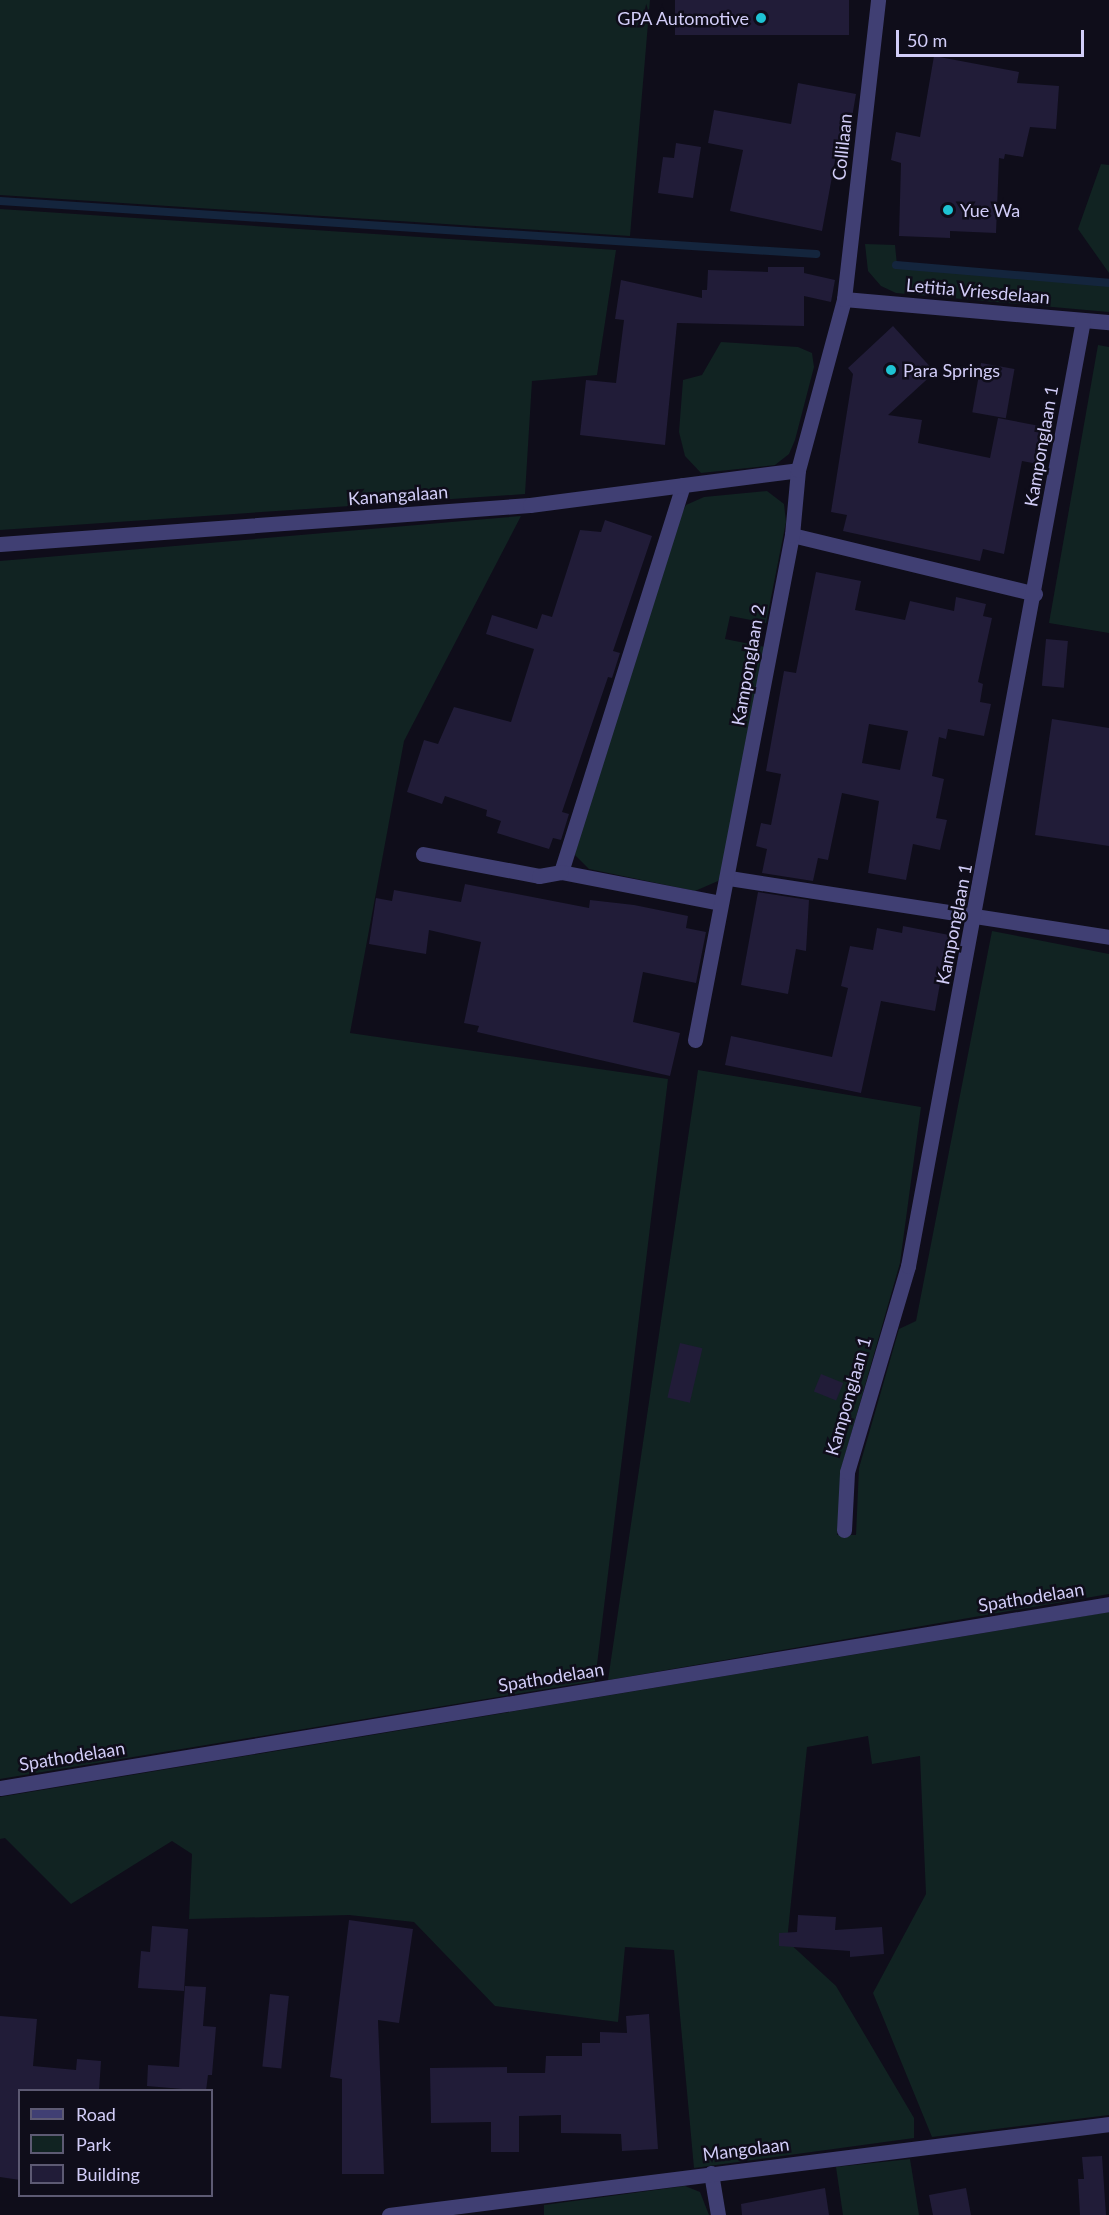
<!DOCTYPE html>
<html>
<head>
<meta charset="utf-8">
<style>
  body { margin:0 }
  #map { position:relative; width:1109px; height:2215px; overflow:hidden; background:#0f0d1a; font-family:Lato,sans-serif }
  div>[style] { position:absolute }
  .green>* { inset:0; background:#112322 }
  .stream>* { height:8px; margin:-4px; padding:0 4px; transform-origin:4px; border-radius:4px; background:#14253d }
  .building>* { inset:0; background:#211c38; transform-origin:0 0 }
  .minor>* { height:15px; margin:-7.5px; padding:0 7.5px; transform-origin:7.5px; border-radius:7.5px; background:#403f73 }
  .dots>* { width:16px; height:16px; translate:-50% -50%; box-sizing:border-box; border:3px solid #0f0d1a; border-radius:50% }
  span { translate:-50% -50%; white-space:nowrap; text-align:center; line-height:1.15; -webkit-text-stroke:5px #0f0d1a; paint-order:stroke }
  .poi-label { font-size:18px; color:#d2cdf8 }
  .right { translate:-100% -50%; text-align:right }
  .left { translate:0 -50%; text-align:left }
  .street-label { font-size:18px; color:#d2cdf8 }
  .legend { position:absolute; left:18px; top:2089px; width:195px; height:108px; box-sizing:border-box; background:#0f0d1a; border:2px solid #5d5a73; margin:0; padding:8px 10px; list-style:none; font-size:18px; color:#d2cdf8 }
  .legend li { display:flex; align-items:center; gap:12px; height:30px }
  .legend b { width:30px; border:2px solid #5d5a73 }
  .scale { position:absolute; left:896px; top:30px; width:188px; height:27px; box-sizing:border-box; border:3px solid #d2cdf8; border-top:0; padding-left:8px; font-size:18px; line-height:21px; white-space:nowrap; color:#d2cdf8; -webkit-text-stroke:4px #0f0d1a; paint-order:stroke }
</style>
</head>
<body>
<div id="map">
  <div class="green">
    <div style="clip-path:polygon(0 0,650px 0,630px 236px,0 195px)"></div>
    <div style="clip-path:polygon(1101px 164px,1109px 165px,1109px 273px,1078px 229px)"></div>
    <div style="clip-path:polygon(0 209px,616px 250px,597px 375px,532px 381px,525px 494px,0 530px)"></div>
    <div style="clip-path:polygon(865px 244px,895px 245px,897px 265px,1109px 283px,1109px 312px,896px 293px,881px 286px,868px 271px)"></div>
    <div style="clip-path:polygon(721px 342px,798px 347px,812px 353px,814px 367px,795px 440px,789px 454px,775px 465px,701px 473px,685px 456px,679px 432px,683px 380px,702px 375px)"></div>
    <div style="clip-path:polygon(1098px 345px,1109px 347px,1109px 633px,1049px 623px)"></div>
    <div style="clip-path:polygon(767px 491px,784px 504px,786px 522px,766px 623px,730px 616px,725px 639px,765px 647px,723px 870px,718px 881px,695px 891px,589px 869px,575px 855px,577px 842px,681px 515px,686px 505px,704px 497px)"></div>
    <div style="clip-path:polygon(521px 516px,404px 741px,350px 1033px,668px 1079px,595px 1681px,0 1779px,0 561px)"></div>
    <div style="clip-path:polygon(992px 931px,1109px 954px,1109px 1594px,608px 1680px,698px 1070px,921px 1107px,900px 1263px,842px 1466px,837px 1535px,856px 1535px,859px 1468px,899px 1329px,916px 1321px)"></div>
    <div style="clip-path:polygon(1109px 1612px,1109px 2115px,932px 2137px,873px 1993px,926px 1894px,920px 1756px,872px 1764px,868px 1736px,807px 1747px,787px 1941px,836px 1986px,914px 2118px,914px 2138px,694px 2168px,674px 1950px,625px 1947px,618px 2022px,495px 2006px,414px 1922px,349px 1915px,189px 1919px,192px 1854px,172px 1841px,71px 1904px,5px 1838px,0 1839px,0 1797px)"></div>
    <div style="clip-path:polygon(910px 2159px,919px 2215px,843px 2215px,836px 2167px)"></div>
    <div style="clip-path:polygon(685px 2186px,700px 2192px,709px 2215px,544px 2215px,544px 2205px)"></div>
  </div>
  <div class="stream">
    <div style="left:0;top:201px;width:818px;rotate:3.72deg"></div>
    <div style="left:896px;top:265px;width:214px;rotate:4.8deg"></div>
  </div>
  <div class="building">
    <div style="left:675px;top:0;width:174px;height:35px"></div>
    <div style="clip-path:polygon(934px 56px,1019px 72px,1017px 83px,1059px 86px,1056px 129px,1030px 127px,1023px 157px,1005px 154px,1004px 159px,999px 158px,996px 233px,950px 231px,950px 238px,899px 236px,901px 163px,891px 160px,896px 132px,920px 137px)"></div>
    <div style="clip-path:polygon(798px 83px,856px 94px,850px 129px,841px 128px,822px 231px,730px 211px,743px 150px,708px 143px,714px 110px,791px 124px)"></div>
    <div style="clip-path:polygon(676px 143px,701px 147px,693px 198px,658px 193px,663px 157px,674px 158px)"></div>
    <div style="clip-path:polygon(768px 267px,804px 267px,804px 273px,835px 280px,831px 302px,804px 296px,804px 326px,677px 323px,665px 445px,580px 435px,586px 380px,616px 383px,624px 320px,615px 319px,621px 280px,702px 298px,702px 290px,707px 290px,708px 270px,768px 272px)"></div>
    <div style="clip-path:polygon(893px 326px,935px 372px,888px 415px,922px 420px,918px 443px,990px 458px,998px 418px,1045px 427px,1038px 464px,1022px 461px,1004px 554px,983px 549px,980px 561px,843px 531px,847px 515px,831px 512px,853px 374px,848px 368px)"></div>
    <div style="left:981px;top:363px;width:34px;height:50px;rotate:10deg"></div>
    <div style="clip-path:polygon(605px 520px,652px 536px,613px 651px,620px 653px,612px 678px,608px 677px,562px 812px,569px 814px,561px 840px,553px 838px,549px 849px,497px 833px,501px 821px,486px 816px,487px 810px,445px 796px,442px 804px,407px 792px,424px 740px,438px 744px,454px 707px,511px 722px,534px 649px,486px 634px,492px 615px,537px 629px,542px 614px,552px 617px,580px 530px,601px 532px)"></div>
    <div style="clip-path:polygon(evenodd,816px 572px,861px 581px,855px 610px,905px 620px,910px 601px,954px 611px,956px 597px,986px 604px,983px 616px,992px 618px,978px 682px,983px 684px,980px 702px,991px 704px,984px 736px,948px 729px,946px 739px,939px 737px,932px 776px,944px 779px,936px 818px,947px 820px,940px 850px,913px 844px,906px 880px,868px 873px,879px 801px,842px 793px,828px 860px,818px 858px,813px 881px,762px 873px,767px 849px,756px 846px,761px 823px,771px 825px,781px 774px,766px 771px,784px 671px,796px 673px,816px 572px,869px 724px,908px 731px,900px 770px,862px 763px,869px 724px)"></div>
    <div style="left:1046px;top:639px;width:22px;height:47px;rotate:5deg"></div>
    <div style="clip-path:polygon(1052px 719px,1109px 728px,1109px 846px,1035px 835px)"></div>
    <div style="clip-path:polygon(465px 884px,589px 908px,590px 900px,634px 905px,688px 916px,686px 928px,706px 932px,696px 983px,643px 972px,633px 1022px,680px 1033px,670px 1076px,477px 1032px,479px 1026px,464px 1023px,481px 942px,429px 930px,426px 954px,369px 944px,376px 898px,392px 901px,394px 890px,461px 902px)"></div>
    <div style="clip-path:polygon(758px 892px,809px 900px,806px 951px,796px 949px,788px 994px,741px 985px)"></div>
    <div style="clip-path:polygon(903px 926px,949px 935px,935px 1011px,881px 1001px,861px 1093px,725px 1065px,731px 1036px,832px 1057px,848px 988px,841px 986px,850px 946px,873px 950px,877px 928px,902px 933px)"></div>
    <div style="left:680px;top:1343px;width:23px;height:56px;rotate:13deg"></div>
    <div style="left:821px;top:1374px;width:24px;height:19px;rotate:22deg"></div>
    <div style="clip-path:polygon(798px 1915px,836px 1917px,835px 1930px,882px 1927px,884px 1954px,850px 1957px,850px 1951px,779px 1946px,779px 1933px,797px 1932px)"></div>
    <div style="clip-path:polygon(349px 1920px,413px 1929px,399px 2023px,378px 2020px,384px 2174px,342px 2174px,342px 2079px,330px 2077px)"></div>
    <div style="clip-path:polygon(152px 1926px,188px 1929px,184px 1991px,138px 1988px,141px 1951px,150px 1952px)"></div>
    <div style="clip-path:polygon(185px 1986px,206px 1987px,203px 2026px,216px 2027px,212px 2075px,208px 2075px,206px 2091px,147px 2086px,148px 2065px,179px 2067px)"></div>
    <div style="left:270px;top:1994px;width:19px;height:73px;rotate:6deg"></div>
    <div style="clip-path:polygon(649px 2014px,658px 2149px,622px 2151px,621px 2134px,561px 2133px,561px 2115px,519px 2116px,519px 2152px,491px 2152px,491px 2122px,431px 2123px,430px 2068px,507px 2067px,507px 2073px,545px 2073px,546px 2056px,582px 2056px,582px 2043px,600px 2043px,600px 2032px,627px 2033px,626px 2016px)"></div>
    <div style="clip-path:polygon(0 2016px,37px 2019px,33px 2066px,76px 2070px,77px 2059px,101px 2061px,99px 2091px,20px 2091px,20px 2180px,0 2177px)"></div>
    <div style="clip-path:polygon(1102px 2156px,1106px 2215px,1080px 2215px,1078px 2179px,1084px 2179px,1082px 2157px)"></div>
    <div style="clip-path:polygon(825px 2188px,829px 2215px,742px 2215px,741px 2204px)"></div>
    <div style="clip-path:polygon(966px 2188px,971px 2215px,933px 2215px,929px 2195px)"></div>
  </div>
  <div class="minor">
    <div style="left:844px;top:299px;width:266px;rotate:5deg"></div>
    <div style="left:683px;top:485px;width:406px;rotate:107.5deg"></div>
    <div style="left:561px;top:872px;width:162px;rotate:11deg"></div>
    <div style="left:792px;top:535px;width:250px;rotate:13.6deg"></div>
    <div style="left:0;top:544px;width:531px;rotate:-4.21deg"></div>
    <div style="left:530px;top:505px;width:270px;rotate:-7.4deg"></div>
    <div style="left:423px;top:854px;width:118px;rotate:10.7deg"></div>
    <div style="left:539px;top:876px;width:22px;rotate:-10deg"></div>
    <div style="left:729px;top:878px;width:385px;rotate:8.8deg"></div>
    <div style="left:695px;top:1040px;width:514px;rotate:-79.13deg"></div>
    <div style="left:792px;top:535px;width:65px;rotate:-84.7deg"></div>
    <div style="left:798px;top:470px;width:177px;rotate:-74.9deg"></div>
    <div style="left:844px;top:299px;width:301px;rotate:-83.5deg"></div>
    <div style="left:844px;top:1530px;width:58px;rotate:-87deg"></div>
    <div style="left:847px;top:1472px;width:215px;rotate:-73.5deg"></div>
    <div style="left:908px;top:1266px;width:962px;rotate:-79.52deg"></div>
    <div style="left:0;top:1788px;width:1124px;rotate:-9.42deg"></div>
    <div style="left:711px;top:2173px;width:43px;rotate:80.5deg"></div>
    <div style="left:389px;top:2215px;width:726px;rotate:-7.2deg"></div>
  </div>
  <div class="dots">
    <div style="left:761px;top:18px;background:#1ec3d3"></div>
    <div style="left:948px;top:210px;background:#1ec3d3"></div>
    <div style="left:891px;top:370px;background:#1ec3d3"></div>
  </div>
  <div class="poi-label">
    <span class="right" style="left:749px;top:18px">GPA Automotive</span>
    <span class="left" style="left:960px;top:210px">Yue Wa</span>
    <span class="left" style="left:903px;top:370px">Para Springs</span>
  </div>
  <div class="street-label">
    <span style="left:842px;top:147px;rotate:-84deg">Collilaan</span>
    <span style="left:978px;top:291px;rotate:5deg">Letitia Vriesdelaan</span>
    <span style="left:1041px;top:446px;rotate:-80deg">Kamponglaan 1</span>
    <span style="left:398px;top:495px;rotate:-4deg">Kanangalaan</span>
    <span style="left:748px;top:665px;rotate:-80deg">Kamponglaan 2</span>
    <span style="left:954px;top:924px;rotate:-79deg">Kamponglaan 1</span>
    <span style="left:848px;top:1396px;rotate:-74deg">Kamponglaan 1</span>
    <span style="left:1031px;top:1597px;rotate:-9deg">Spathodelaan</span>
    <span style="left:551px;top:1677px;rotate:-9deg">Spathodelaan</span>
    <span style="left:72px;top:1756px;rotate:-9deg">Spathodelaan</span>
    <span style="left:746px;top:2149px;rotate:-7deg">Mangolaan</span>
  </div>
  <ul class="legend">
  <li><b style="height:8px;background:#403f73"></b>Road</li>
  <li><b style="height:16px;background:#112322"></b>Park</li>
  <li><b style="height:16px;background:#211c38"></b>Building</li>
  </ul>
  <div class="scale">50 m</div>
</div>
</body>
</html>
